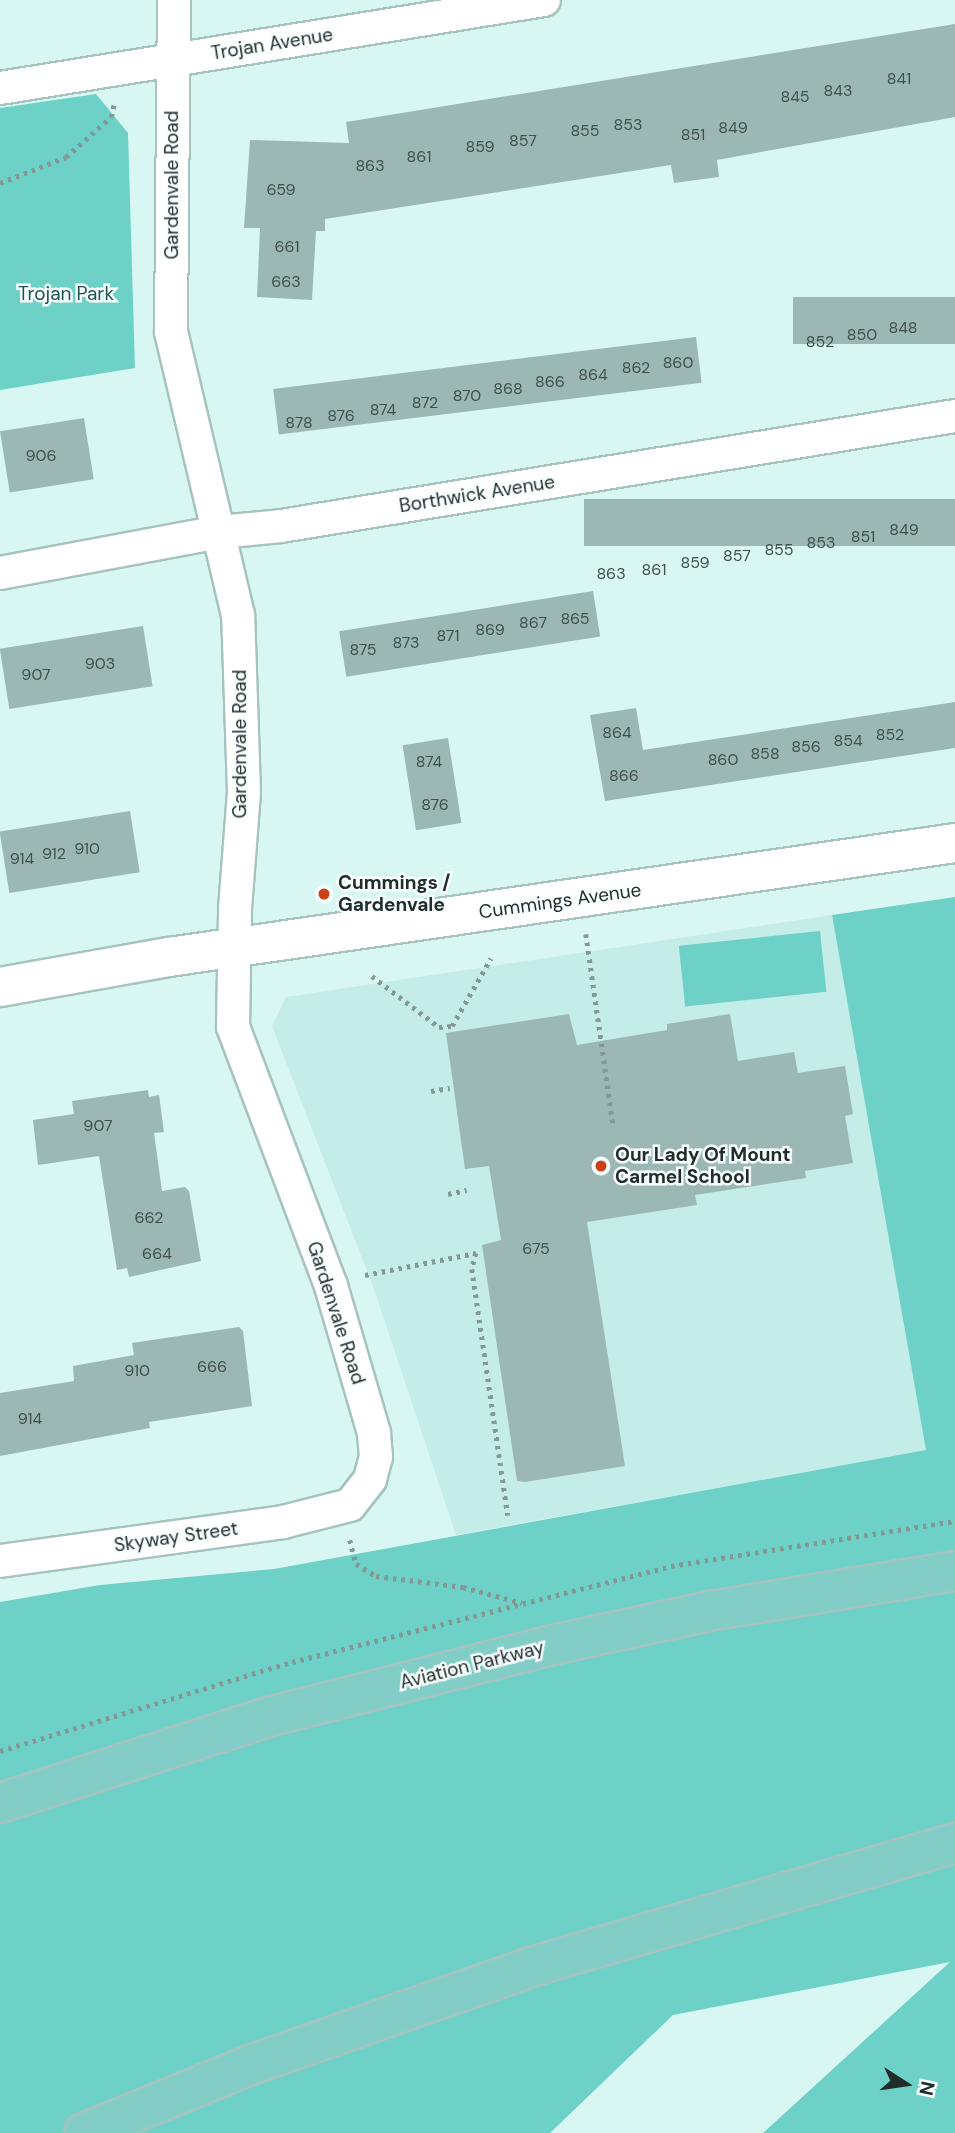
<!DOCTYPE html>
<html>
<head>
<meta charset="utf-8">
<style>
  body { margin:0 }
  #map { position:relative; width:955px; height:2133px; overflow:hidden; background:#d8f7f2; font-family:"DM Sans",sans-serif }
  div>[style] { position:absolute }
  .built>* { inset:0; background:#c5ede8 }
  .green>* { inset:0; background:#6ed1c7; transform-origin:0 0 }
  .building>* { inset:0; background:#9bb8b4; transform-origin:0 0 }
  .path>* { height:4.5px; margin-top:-2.25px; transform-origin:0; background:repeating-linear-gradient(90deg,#839995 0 3.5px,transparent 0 8.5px) }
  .roads { filter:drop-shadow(2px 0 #a6c3bf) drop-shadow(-2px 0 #a6c3bf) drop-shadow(0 2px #a6c3bf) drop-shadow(0 -2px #a6c3bf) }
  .street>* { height:32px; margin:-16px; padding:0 16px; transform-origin:16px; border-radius:16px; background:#fff }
  .secondary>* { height:38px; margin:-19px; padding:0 19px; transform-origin:19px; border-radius:19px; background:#fff }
  .primary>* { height:38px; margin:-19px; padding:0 19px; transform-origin:19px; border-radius:19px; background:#83cdc7 }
  .dots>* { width:19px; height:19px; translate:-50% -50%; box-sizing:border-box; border:4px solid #f8fefd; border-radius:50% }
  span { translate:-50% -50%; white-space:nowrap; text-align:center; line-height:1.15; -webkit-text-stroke:5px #f8fefd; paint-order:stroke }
  .number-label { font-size:16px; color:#40504d }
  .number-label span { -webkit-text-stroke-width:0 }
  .street-label { font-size:19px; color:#212d2b }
  .park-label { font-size:19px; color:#1d534e }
  .poi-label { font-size:19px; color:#212d2b; font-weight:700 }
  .left { translate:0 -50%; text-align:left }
  .north { position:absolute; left:871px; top:2049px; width:70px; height:70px; -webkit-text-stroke:5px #f8fefd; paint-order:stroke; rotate:102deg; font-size:19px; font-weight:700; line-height:28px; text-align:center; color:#212d2b }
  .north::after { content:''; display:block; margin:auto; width:24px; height:32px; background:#212d2b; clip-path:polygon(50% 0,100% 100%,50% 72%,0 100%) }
</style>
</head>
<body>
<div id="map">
  <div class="built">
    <div style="clip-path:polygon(832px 915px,927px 1450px,456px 1535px,374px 1289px,272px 1026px,286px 997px)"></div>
  </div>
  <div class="green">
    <div style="clip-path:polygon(96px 94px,128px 133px,135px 368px,0 390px,0 108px)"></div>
    <div style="clip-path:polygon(955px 897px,955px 2133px,763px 2133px,950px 1962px,673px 2015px,550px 2133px,0 2133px,0 1602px,100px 1585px,274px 1569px,926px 1450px,832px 915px)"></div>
    <div style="left:820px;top:931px;width:61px;height:142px;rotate:84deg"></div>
  </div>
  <div class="building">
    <div style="clip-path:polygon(955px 24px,955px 117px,717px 160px,719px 177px,674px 183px,671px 165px,325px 219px,325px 231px,316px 231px,312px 300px,257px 297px,260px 228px,244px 228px,250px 140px,349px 143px,346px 122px)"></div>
    <div style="left:955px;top:297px;width:47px;height:162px;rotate:90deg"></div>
    <div style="left:696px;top:337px;width:46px;height:426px;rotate:83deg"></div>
    <div style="left:84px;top:418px;width:62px;height:85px;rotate:81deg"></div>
    <div style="left:955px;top:499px;width:47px;height:371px;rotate:90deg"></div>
    <div style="left:593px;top:591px;width:46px;height:257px;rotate:81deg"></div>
    <div style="left:143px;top:626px;width:61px;height:145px;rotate:81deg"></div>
    <div style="clip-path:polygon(955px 702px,955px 748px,605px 801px,590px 715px,636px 708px,643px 750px)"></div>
    <div style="left:448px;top:738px;width:86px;height:46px;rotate:81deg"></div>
    <div style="left:130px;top:811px;width:62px;height:132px;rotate:81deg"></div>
    <div style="clip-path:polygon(569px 1014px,577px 1045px,667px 1030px,667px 1024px,730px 1014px,738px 1061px,794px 1052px,798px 1073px,845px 1066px,853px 1114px,845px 1116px,853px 1163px,805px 1171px,806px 1178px,695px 1195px,697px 1205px,587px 1222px,625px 1466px,525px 1482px,517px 1481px,482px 1245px,501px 1240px,489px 1166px,465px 1169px,446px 1033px)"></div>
    <div style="clip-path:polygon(148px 1090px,149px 1097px,159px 1095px,164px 1132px,154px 1133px,162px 1191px,185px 1187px,189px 1191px,201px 1261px,129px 1277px,127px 1268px,117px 1270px,99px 1156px,38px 1165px,33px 1120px,74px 1114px,72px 1101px)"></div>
    <div style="clip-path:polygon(239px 1327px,243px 1331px,252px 1406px,149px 1422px,150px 1428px,0 1456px,0 1393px,74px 1381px,73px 1366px,134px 1355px,132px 1343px)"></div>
  </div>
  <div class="path">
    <div style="left:0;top:183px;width:71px;rotate:-21.5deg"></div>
    <div style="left:66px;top:157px;width:60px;rotate:-41.6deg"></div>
    <div style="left:111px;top:117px;width:13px;rotate:-77deg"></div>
    <div style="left:586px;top:934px;width:191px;rotate:81.9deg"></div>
    <div style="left:372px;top:976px;width:84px;rotate:37.3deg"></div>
    <div style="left:439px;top:1027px;width:13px;rotate:-4deg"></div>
    <div style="left:452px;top:1026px;width:78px;rotate:-60.2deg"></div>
    <div style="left:431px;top:1091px;width:19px;rotate:-9deg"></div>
    <div style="left:448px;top:1194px;width:19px;rotate:-12deg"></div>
    <div style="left:365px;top:1275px;width:113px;rotate:-11.2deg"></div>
    <div style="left:476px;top:1253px;width:16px;rotate:104deg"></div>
    <div style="left:472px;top:1269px;width:249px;rotate:81.7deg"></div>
    <div style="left:350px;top:1540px;width:25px;rotate:76deg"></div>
    <div style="left:356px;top:1564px;width:23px;rotate:31deg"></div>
    <div style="left:376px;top:1576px;width:88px;rotate:7.2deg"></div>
    <div style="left:463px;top:1587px;width:61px;rotate:15.2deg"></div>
    <div style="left:0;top:1751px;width:305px;rotate:-17deg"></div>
    <div style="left:292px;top:1662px;width:391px;rotate:-14.2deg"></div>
    <div style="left:671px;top:1566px;width:288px;rotate:-9deg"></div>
  </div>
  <div class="roads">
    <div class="street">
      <div style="left:0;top:88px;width:551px;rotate:-9.19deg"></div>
      <div style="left:0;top:573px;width:223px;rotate:-10.6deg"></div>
      <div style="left:219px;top:532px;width:62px;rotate:-5.5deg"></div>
      <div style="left:281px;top:526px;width:683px;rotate:-9.27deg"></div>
      <div style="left:0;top:1561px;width:286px;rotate:-7.8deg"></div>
      <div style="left:283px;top:1522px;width:69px;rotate:-14.2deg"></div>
      <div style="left:350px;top:1505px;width:33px;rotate:-52deg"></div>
      <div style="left:370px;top:1479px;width:23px;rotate:-75deg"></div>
      <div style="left:376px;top:1457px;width:24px;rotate:-95deg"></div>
      <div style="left:374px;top:1433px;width:153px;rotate:-106.3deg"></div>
      <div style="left:331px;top:1286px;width:277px;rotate:-110.7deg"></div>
      <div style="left:233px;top:1027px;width:118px;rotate:-89deg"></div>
      <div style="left:235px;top:909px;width:117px;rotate:-85.6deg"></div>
      <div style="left:244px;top:792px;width:177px;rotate:-91.9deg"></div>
      <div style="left:238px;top:615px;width:291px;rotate:-103.3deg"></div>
      <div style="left:171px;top:332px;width:332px;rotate:-89.5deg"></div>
    </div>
    <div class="secondary">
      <div style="left:0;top:987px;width:172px;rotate:-10.1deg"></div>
      <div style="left:169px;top:957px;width:794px;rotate:-8.25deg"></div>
    </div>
    <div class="primary">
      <div style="left:0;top:1803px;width:281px;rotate:-17.8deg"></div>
      <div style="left:268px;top:1717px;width:289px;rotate:-14.2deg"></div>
      <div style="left:548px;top:1646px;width:166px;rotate:-12.2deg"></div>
      <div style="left:710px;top:1611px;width:248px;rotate:-9.3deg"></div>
      <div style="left:84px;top:2133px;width:183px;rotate:-22.2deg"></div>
      <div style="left:253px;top:2064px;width:294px;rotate:-19.2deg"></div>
      <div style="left:531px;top:1967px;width:442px;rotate:-16.3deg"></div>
    </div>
  </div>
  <div class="dots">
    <div style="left:324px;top:894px;background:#c94115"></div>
    <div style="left:601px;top:1166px;background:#c94115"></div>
  </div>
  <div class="number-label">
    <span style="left:899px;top:79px">841</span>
    <span style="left:838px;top:91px">843</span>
    <span style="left:795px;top:97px">845</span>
    <span style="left:628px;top:125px">853</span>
    <span style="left:733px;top:128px">849</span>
    <span style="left:585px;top:131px">855</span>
    <span style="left:693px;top:135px">851</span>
    <span style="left:523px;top:141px">857</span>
    <span style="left:480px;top:147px">859</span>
    <span style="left:419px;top:157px">861</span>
    <span style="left:370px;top:166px">863</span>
    <span style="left:281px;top:190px">659</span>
    <span style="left:287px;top:247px">661</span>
    <span style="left:286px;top:282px">663</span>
    <span style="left:903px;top:328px">848</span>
    <span style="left:862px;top:335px">850</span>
    <span style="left:820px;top:342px">852</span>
    <span style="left:678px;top:363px">860</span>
    <span style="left:636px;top:368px">862</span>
    <span style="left:593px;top:375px">864</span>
    <span style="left:550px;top:382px">866</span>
    <span style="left:508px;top:389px">868</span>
    <span style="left:467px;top:396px">870</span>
    <span style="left:425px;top:403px">872</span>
    <span style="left:383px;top:410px">874</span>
    <span style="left:341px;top:416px">876</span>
    <span style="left:299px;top:423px">878</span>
    <span style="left:41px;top:456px">906</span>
    <span style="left:904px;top:530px">849</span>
    <span style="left:863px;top:537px">851</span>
    <span style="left:821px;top:543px">853</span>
    <span style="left:779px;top:550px">855</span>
    <span style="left:737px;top:556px">857</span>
    <span style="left:695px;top:563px">859</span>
    <span style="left:654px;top:570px">861</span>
    <span style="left:611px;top:574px">863</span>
    <span style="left:575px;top:619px">865</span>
    <span style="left:533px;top:623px">867</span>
    <span style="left:490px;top:630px">869</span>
    <span style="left:448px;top:636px">871</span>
    <span style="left:406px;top:643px">873</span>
    <span style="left:363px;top:650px">875</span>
    <span style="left:100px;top:664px">903</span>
    <span style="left:36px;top:675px">907</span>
    <span style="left:617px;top:733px">864</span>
    <span style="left:890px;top:735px">852</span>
    <span style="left:848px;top:741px">854</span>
    <span style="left:806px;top:747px">856</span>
    <span style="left:765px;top:754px">858</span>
    <span style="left:723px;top:760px">860</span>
    <span style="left:429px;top:762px">874</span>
    <span style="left:624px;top:776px">866</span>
    <span style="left:435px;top:805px">876</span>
    <span style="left:87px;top:849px">910</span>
    <span style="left:54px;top:854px">912</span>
    <span style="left:22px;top:859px">914</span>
    <span style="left:98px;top:1126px">907</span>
    <span style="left:149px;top:1218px">662</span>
    <span style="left:536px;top:1249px">675</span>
    <span style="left:157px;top:1254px">664</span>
    <span style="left:212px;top:1367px">666</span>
    <span style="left:137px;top:1371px">910</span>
    <span style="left:30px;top:1419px">914</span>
  </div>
  <div class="street-label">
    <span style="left:272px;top:44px;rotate:-9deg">Trojan Avenue</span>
    <span style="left:172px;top:185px;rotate:-90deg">Gardenvale Road</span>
    <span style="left:477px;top:494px;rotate:-9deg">Borthwick Avenue</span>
    <span style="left:240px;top:744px;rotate:-90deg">Gardenvale Road</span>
    <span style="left:560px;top:901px;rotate:-8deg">Cummings Avenue</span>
    <span style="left:336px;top:1313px;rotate:72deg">Gardenvale Road</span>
    <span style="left:176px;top:1537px;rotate:-8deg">Skyway Street</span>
    <span style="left:472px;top:1665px;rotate:-14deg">Aviation Parkway</span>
  </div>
  <div class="park-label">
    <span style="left:66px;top:294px">Trojan Park</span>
  </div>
  <div class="poi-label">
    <span class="left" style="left:338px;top:894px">Cummings /<br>Gardenvale</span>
    <span class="left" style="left:615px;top:1166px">Our Lady Of Mount<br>Carmel School</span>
  </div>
  <div class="north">N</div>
</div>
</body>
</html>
